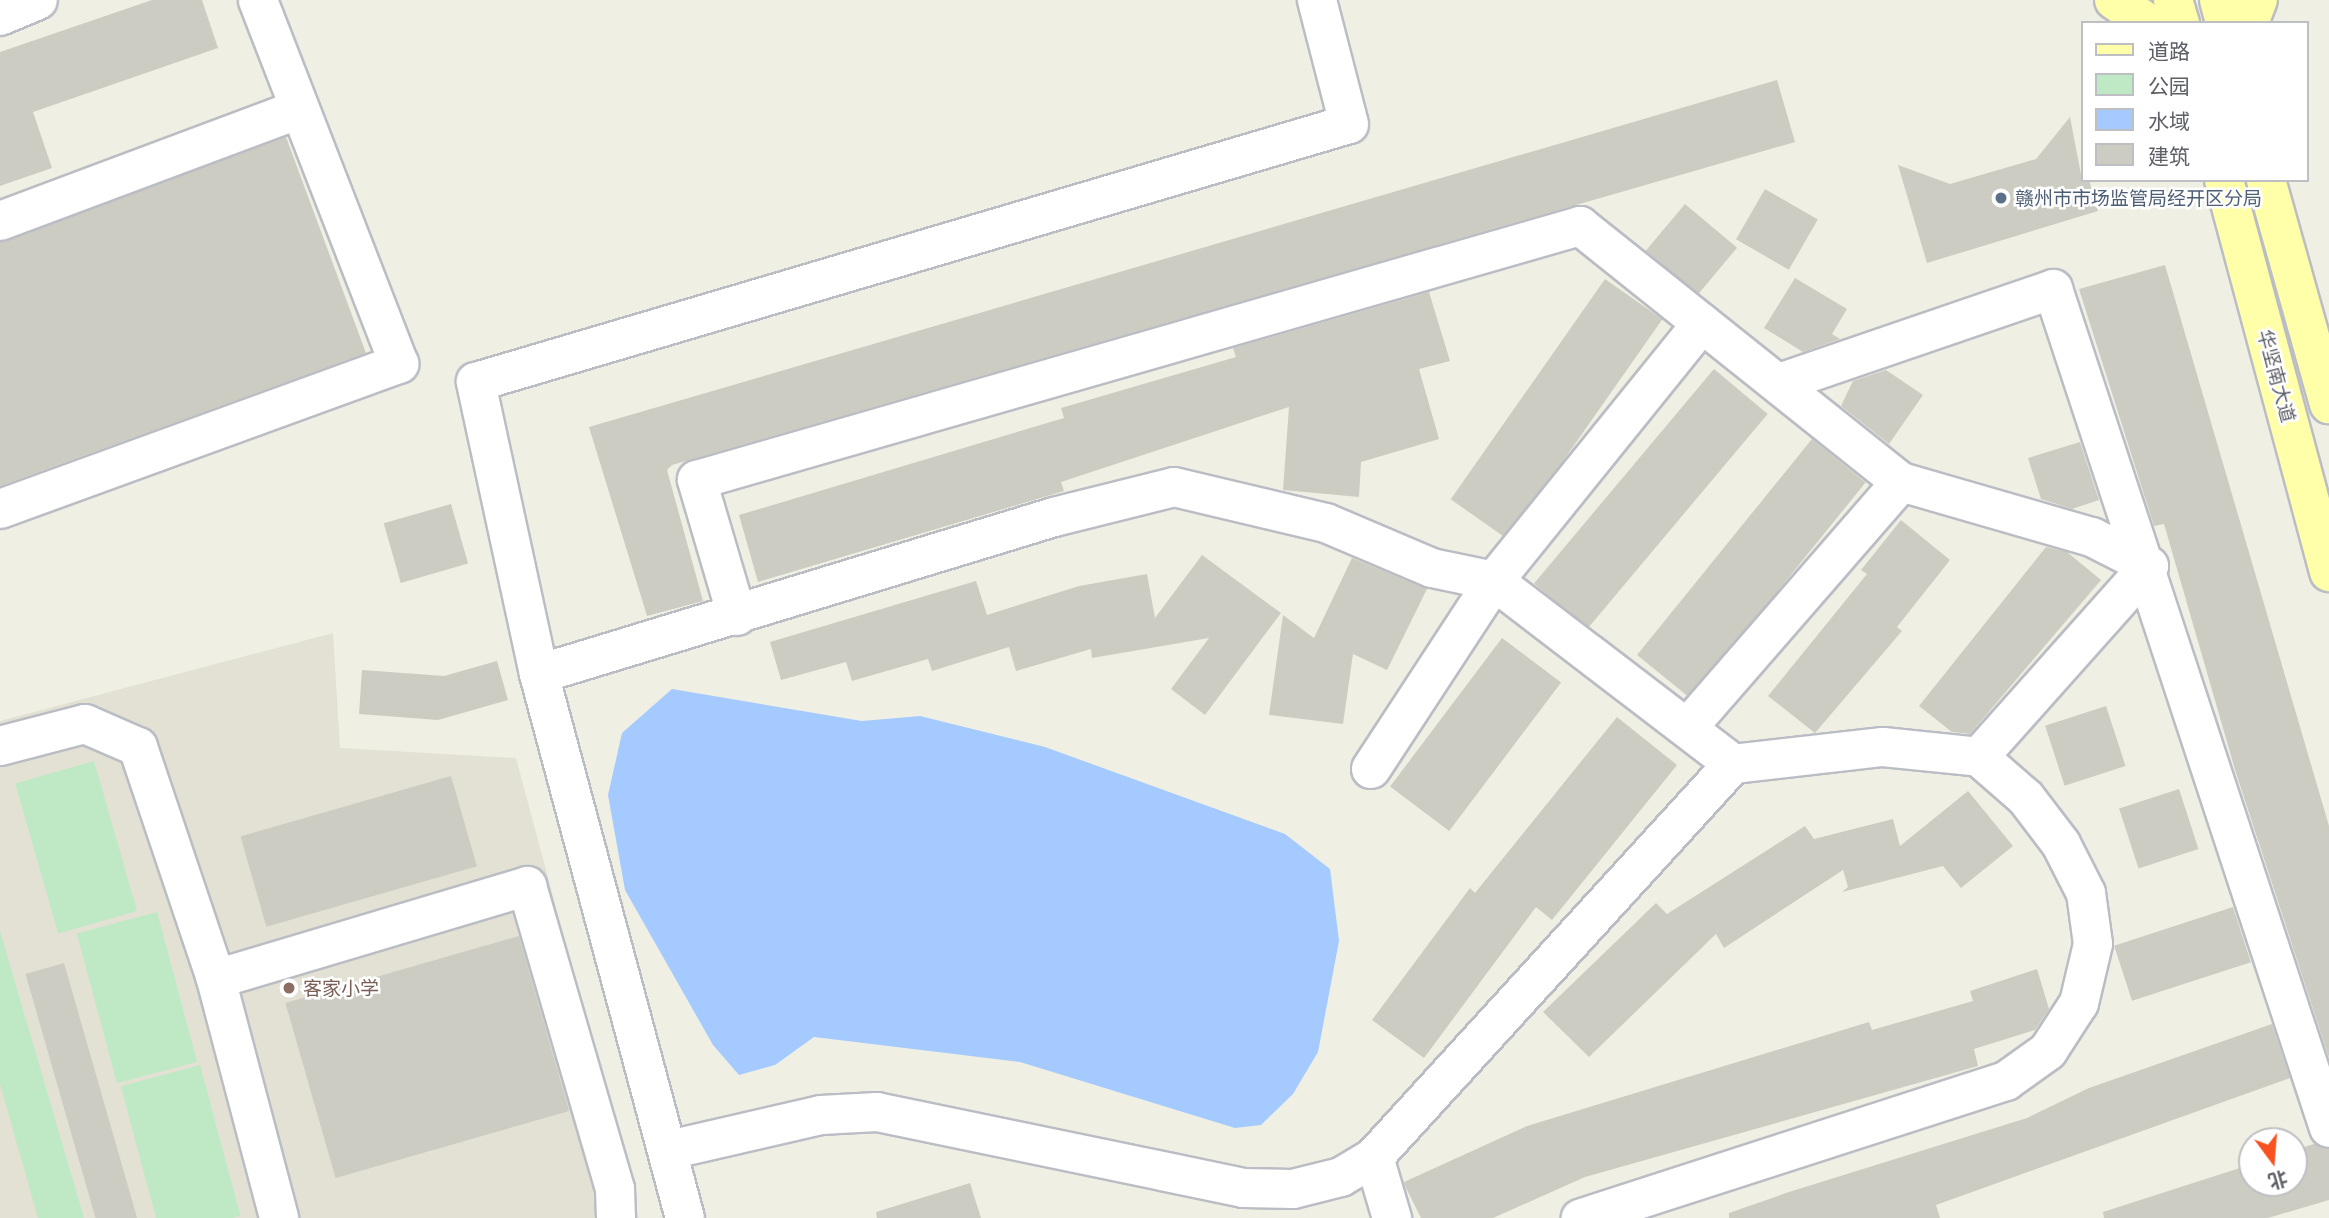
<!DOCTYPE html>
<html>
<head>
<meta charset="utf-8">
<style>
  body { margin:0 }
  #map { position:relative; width:2329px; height:1218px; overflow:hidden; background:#f0efe4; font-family:"Golos Text","Noto Sans SC",sans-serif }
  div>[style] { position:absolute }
  .education>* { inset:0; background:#e2e1d4 }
  .green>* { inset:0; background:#bee9c4; transform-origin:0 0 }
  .water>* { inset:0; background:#a4caff }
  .building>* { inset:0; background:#cdccc2; transform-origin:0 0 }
  .roads { filter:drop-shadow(2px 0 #bbbdc4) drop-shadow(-2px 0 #bbbdc4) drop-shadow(0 2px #bbbdc4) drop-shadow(0 -2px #bbbdc4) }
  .minor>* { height:38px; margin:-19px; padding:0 19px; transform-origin:19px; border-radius:19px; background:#fff }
  .major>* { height:38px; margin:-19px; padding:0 19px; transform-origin:19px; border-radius:19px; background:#fffea9 }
  .dots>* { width:19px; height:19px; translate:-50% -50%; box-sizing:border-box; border:4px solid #fff; border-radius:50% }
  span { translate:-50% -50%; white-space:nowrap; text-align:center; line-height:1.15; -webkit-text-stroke:5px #fff; paint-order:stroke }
  .service-label { font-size:19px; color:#4e5e75 }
  .left { translate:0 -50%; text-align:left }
  .street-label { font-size:19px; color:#5c5f66 }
  .education-label { font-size:19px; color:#785e54 }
  .legend { position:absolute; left:2081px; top:21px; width:228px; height:161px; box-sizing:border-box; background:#fff; border:2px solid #bebfc2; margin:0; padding:9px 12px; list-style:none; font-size:21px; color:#5c5f66 }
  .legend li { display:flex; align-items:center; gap:14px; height:35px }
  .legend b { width:35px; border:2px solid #bebfc2 }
  .north { position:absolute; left:2238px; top:1127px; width:70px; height:70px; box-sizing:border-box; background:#fff; border:2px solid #bebfc2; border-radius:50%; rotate:164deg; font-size:19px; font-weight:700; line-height:28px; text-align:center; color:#5c5f66 }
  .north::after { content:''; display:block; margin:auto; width:24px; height:32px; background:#f85221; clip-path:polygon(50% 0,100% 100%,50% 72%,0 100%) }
</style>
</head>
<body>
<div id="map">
  <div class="education">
    <div style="clip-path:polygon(333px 633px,340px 748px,516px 758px,639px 1218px,0 1218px,0 721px)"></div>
  </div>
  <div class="green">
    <div style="left:94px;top:761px;width:156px;height:82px;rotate:74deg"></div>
    <div style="left:157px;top:912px;width:155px;height:83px;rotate:75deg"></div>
    <div style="clip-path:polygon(0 931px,84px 1218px,38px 1218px,0 1084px)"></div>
    <div style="left:200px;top:1065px;width:156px;height:82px;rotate:75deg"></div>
  </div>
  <div class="water">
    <div style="clip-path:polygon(672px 689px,862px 721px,920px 716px,1045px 747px,1285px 834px,1330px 869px,1339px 941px,1318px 1052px,1293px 1094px,1261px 1125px,1235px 1128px,1020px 1062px,814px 1037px,775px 1065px,739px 1075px,713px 1045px,625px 890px,608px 795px,622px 733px)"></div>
  </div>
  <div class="building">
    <div style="clip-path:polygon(152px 0,202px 0,218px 48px,33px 112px,52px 168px,0 186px,0 52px)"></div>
    <div style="clip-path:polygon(1777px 80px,1795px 142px,672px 465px,667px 470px,703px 601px,647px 616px,589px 427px)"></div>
    <div style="clip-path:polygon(2070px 117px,2082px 180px,2089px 180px,2098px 211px,1927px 263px,1898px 165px,1950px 184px,2036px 159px)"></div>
    <div style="clip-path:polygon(286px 137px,366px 353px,0 486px,0 242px)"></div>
    <div style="left:1765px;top:189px;width:61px;height:58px;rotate:30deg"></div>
    <div style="left:1685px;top:204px;width:68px;height:61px;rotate:40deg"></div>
    <div style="clip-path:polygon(2165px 265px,2329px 826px,2329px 1058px,2236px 773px,2164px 524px,2154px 526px,2079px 289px)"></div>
    <div style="clip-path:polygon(1795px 278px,1847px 309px,1832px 334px,1840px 339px,1803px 352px,1764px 328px)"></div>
    <div style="left:1605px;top:279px;width:70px;height:269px;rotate:35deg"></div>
    <div style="clip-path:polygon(1429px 292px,1450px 361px,1419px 369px,1439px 439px,1361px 462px,1359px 497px,1283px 490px,1289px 407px,1061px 482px,1064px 491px,758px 582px,739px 515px,1064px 418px,1061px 408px,1236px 357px,1233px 348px)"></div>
    <div style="left:1714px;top:369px;width:70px;height:280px;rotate:40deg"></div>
    <div style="clip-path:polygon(1886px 370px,1923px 395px,1889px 444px,1841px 406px,1853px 381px)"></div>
    <div style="left:1812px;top:439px;width:69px;height:278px;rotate:39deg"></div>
    <div style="clip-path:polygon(2080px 442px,2099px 500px,2072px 509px,2041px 499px,2028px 458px)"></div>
    <div style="left:451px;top:504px;width:62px;height:70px;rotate:74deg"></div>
    <div style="clip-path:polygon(1901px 520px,1950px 560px,1897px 627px,1902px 631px,1815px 733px,1768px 696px,1867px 574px,1861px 570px)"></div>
    <div style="clip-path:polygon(2046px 547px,2067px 552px,2101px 580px,1970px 734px,1952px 732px,1919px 706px)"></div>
    <div style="clip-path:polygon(1202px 555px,1281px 613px,1205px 715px,1171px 689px,1209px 638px,1092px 658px,1091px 649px,1016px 671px,1009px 647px,932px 671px,928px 659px,852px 681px,846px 662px,781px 680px,770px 642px,976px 581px,987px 615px,1079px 586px,1147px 574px,1155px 618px)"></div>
    <div style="clip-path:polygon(1352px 558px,1427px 589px,1387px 670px,1353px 654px,1343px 724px,1269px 715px,1283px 615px,1314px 638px)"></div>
    <div style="left:1502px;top:638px;width:74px;height:186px;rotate:37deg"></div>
    <div style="clip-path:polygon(497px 661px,508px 700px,438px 720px,359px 714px,362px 670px,444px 676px)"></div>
    <div style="left:2106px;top:706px;width:63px;height:64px;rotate:72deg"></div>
    <div style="clip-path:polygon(1617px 717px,1677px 765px,1552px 920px,1536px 907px,1424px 1058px,1372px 1020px,1470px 888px,1475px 893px)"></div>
    <div style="left:451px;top:776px;width:94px;height:219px;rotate:74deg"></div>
    <div style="left:2179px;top:789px;width:63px;height:63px;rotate:72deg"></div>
    <div style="clip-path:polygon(1968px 791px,2013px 846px,1961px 888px,1943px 866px,1842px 892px,1848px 887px,1843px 870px,1724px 948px,1716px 934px,1589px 1057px,1543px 1012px,1656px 903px,1667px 914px,1805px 826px,1814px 839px,1893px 819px,1900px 846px)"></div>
    <div style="left:2233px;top:907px;width:58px;height:125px;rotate:72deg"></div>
    <div style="left:519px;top:936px;width:182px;height:243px;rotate:74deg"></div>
    <div style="left:64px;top:963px;width:265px;height:40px;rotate:74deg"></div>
    <div style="clip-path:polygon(2037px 969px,2049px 1009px,2035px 1030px,1974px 1049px,1978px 1066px,1585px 1177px,1493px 1218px,1421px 1218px,1406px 1188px,1404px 1182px,1527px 1126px,1869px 1022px,1872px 1030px,1973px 1001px,1970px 991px)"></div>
    <div style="clip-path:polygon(2272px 1024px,2290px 1078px,1936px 1205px,1940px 1218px,1729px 1218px,1729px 1213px,1789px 1192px,2027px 1118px,2089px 1088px)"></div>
    <div style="clip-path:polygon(2314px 1144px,2329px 1149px,2329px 1200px,2268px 1218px,2104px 1218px,2103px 1212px,2243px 1167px,2248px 1183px,2294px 1183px,2294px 1150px)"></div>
    <div style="clip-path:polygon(970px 1183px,981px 1218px,877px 1218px,876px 1212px)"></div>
  </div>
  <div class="roads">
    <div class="minor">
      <div style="left:0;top:16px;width:41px;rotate:-22.8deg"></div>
      <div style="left:0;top:221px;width:319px;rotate:-20.5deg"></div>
      <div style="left:1779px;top:383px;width:290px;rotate:-18.9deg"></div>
      <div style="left:2053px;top:289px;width:883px;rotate:71.79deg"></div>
      <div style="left:0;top:509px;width:425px;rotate:-20deg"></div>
      <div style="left:399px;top:364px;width:390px;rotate:-111.2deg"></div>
      <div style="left:737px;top:616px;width:142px;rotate:-106.4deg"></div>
      <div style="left:697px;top:480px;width:919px;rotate:-16.05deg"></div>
      <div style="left:1580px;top:226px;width:411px;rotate:38.6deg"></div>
      <div style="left:1901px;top:482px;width:199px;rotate:16.1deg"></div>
      <div style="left:2092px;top:537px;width:64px;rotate:27deg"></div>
      <div style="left:2149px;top:566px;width:256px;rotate:131.7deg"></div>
      <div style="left:539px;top:674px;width:538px;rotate:-16.95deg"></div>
      <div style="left:1054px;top:517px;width:124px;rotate:-14deg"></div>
      <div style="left:1174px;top:487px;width:156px;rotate:13.3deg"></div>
      <div style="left:1326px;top:523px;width:115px;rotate:23deg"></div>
      <div style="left:1432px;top:568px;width:63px;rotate:11.8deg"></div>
      <div style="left:1494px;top:581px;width:301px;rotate:37.4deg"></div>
      <div style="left:1689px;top:726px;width:323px;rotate:-49deg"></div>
      <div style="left:0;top:746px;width:88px;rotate:-14.5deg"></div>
      <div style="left:85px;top:724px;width:58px;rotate:23.5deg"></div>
      <div style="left:138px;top:747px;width:245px;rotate:71.4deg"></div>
      <div style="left:216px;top:979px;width:247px;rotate:75.2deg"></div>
      <div style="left:1371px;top:769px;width:225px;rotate:-56.8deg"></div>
      <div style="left:1494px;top:581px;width:331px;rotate:-51.1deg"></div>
      <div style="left:216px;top:979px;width:325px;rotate:-16.6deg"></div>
      <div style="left:527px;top:886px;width:316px;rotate:73.8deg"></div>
      <div style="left:615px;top:1189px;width:29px;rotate:88deg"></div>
      <div style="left:669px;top:1150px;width:156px;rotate:-13deg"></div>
      <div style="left:821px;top:1115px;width:56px;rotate:-3.1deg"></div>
      <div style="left:877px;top:1112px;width:375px;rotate:11.7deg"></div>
      <div style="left:1244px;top:1188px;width:49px;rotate:1.2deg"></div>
      <div style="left:1293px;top:1189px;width:49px;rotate:-14deg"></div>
      <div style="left:1341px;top:1177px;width:39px;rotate:-31deg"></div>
      <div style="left:1374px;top:1157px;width:532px;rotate:-47.59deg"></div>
      <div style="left:1733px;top:764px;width:151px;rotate:-6.5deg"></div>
      <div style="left:1883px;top:747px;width:97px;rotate:5.9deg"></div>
      <div style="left:1979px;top:757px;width:62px;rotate:41.1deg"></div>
      <div style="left:2026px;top:798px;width:58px;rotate:52.7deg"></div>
      <div style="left:2061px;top:844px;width:55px;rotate:63deg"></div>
      <div style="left:2086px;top:893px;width:51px;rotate:82.2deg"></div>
      <div style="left:2093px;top:944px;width:61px;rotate:103.3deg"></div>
      <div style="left:2079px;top:1003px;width:57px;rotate:122.9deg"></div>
      <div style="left:2048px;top:1051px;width:52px;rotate:144.5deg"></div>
      <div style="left:2006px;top:1081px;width:447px;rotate:162.1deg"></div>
      <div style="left:1374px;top:1157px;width:64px;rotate:73.6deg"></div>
      <div style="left:685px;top:1218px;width:563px;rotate:-105.02deg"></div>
      <div style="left:539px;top:674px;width:299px;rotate:-102.2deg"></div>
      <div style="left:476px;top:382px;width:910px;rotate:-16.46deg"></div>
      <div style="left:1349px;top:124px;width:128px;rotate:-104.5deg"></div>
    </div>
    <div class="major">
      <div style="left:2114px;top:0;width:41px;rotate:34.1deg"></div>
      <div style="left:2173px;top:0;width:24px;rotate:73deg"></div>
      <div style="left:2219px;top:0;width:24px;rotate:75deg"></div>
      <div style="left:2249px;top:23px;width:25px;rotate:-69deg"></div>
      <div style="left:2224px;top:180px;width:406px;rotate:75deg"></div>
      <div style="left:2266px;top:180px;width:233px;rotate:74.3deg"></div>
    </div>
  </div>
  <div class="dots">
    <div style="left:2001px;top:198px;background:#5c6f8a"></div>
    <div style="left:289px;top:988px;background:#8d6e63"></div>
  </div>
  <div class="service-label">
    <span class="left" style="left:2015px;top:198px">赣州市市场监管局经开区分局</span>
  </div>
  <div class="street-label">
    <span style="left:2277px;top:376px;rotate:75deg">华坚南大道</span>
  </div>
  <div class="education-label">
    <span class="left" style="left:303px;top:988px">客家小学</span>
  </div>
  <ul class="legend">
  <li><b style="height:9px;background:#fffea9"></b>道路</li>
  <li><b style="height:19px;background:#bee9c4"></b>公园</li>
  <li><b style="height:19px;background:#a4caff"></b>水域</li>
  <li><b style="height:19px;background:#cdccc2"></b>建筑</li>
  </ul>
  <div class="north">北</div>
</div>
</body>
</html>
